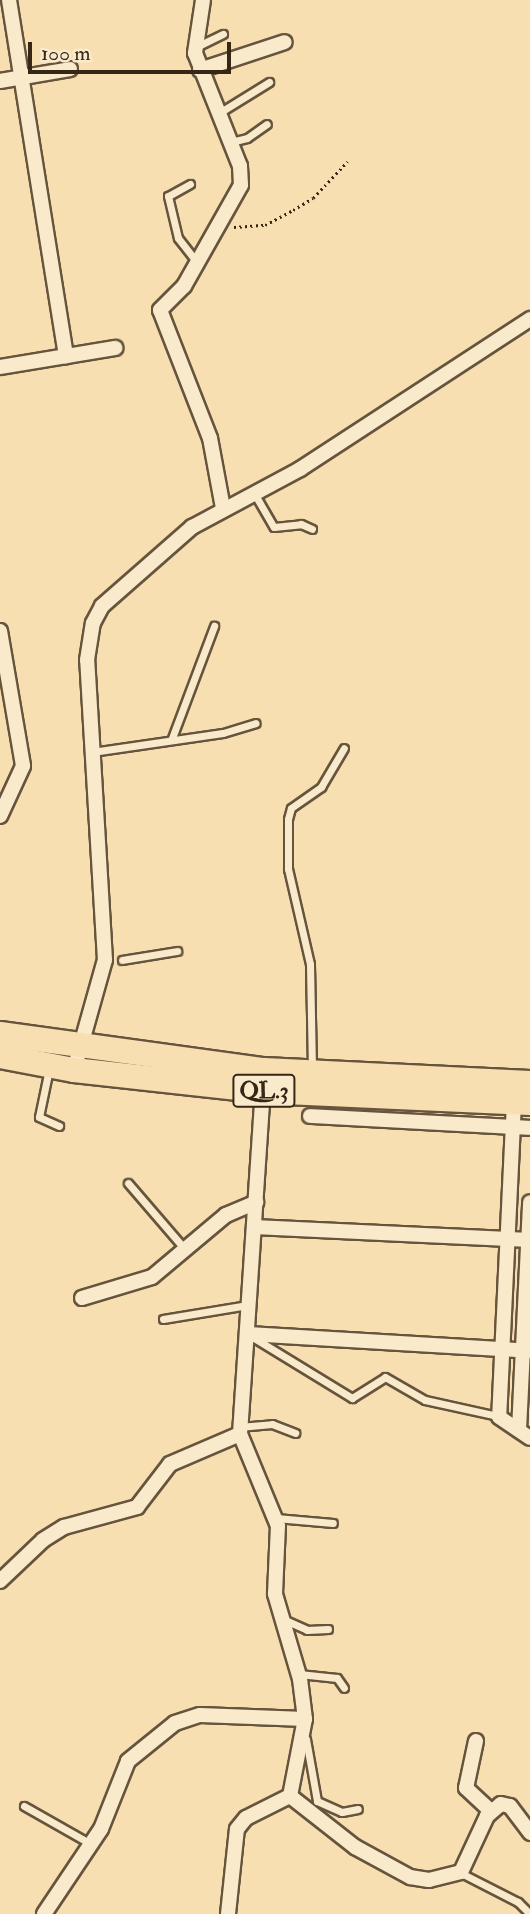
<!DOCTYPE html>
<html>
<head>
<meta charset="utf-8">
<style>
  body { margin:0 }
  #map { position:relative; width:530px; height:1914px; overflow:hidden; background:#f8dfb1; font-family:"IM FELL Double Pica",serif }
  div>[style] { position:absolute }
  .path>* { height:2.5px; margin-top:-1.25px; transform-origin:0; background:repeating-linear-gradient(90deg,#352616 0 2px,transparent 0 5.5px) }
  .roads { filter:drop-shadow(2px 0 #66543d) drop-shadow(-2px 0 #66543d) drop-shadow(0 2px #66543d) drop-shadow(0 -2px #66543d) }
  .service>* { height:7px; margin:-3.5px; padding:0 3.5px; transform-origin:3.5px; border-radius:3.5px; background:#faeacc }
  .minor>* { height:14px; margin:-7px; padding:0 7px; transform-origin:7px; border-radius:7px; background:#faeacc }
  .trunk>* { height:24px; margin:-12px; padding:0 12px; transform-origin:12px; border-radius:12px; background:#f8dfb1 }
  span { translate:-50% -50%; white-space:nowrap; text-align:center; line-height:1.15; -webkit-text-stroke:5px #faeacc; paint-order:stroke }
  .shield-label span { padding:2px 5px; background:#faeacc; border:2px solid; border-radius:5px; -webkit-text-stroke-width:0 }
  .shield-label { font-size:23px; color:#352616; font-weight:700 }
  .scale { position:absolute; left:28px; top:42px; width:203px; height:32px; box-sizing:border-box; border:4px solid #352616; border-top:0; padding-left:9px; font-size:21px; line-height:24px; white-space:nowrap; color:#352616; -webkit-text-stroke:5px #faeacc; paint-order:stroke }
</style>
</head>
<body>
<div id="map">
  <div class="path">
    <div style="left:234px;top:227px;width:31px;rotate:-4deg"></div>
    <div style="left:265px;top:225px;width:32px;rotate:-28deg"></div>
    <div style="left:293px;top:210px;width:23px;rotate:-31deg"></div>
    <div style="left:313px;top:198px;width:50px;rotate:-46.6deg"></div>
  </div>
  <div class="roads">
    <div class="service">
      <div style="left:196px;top:47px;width:30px;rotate:-26deg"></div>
      <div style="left:219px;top:113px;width:59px;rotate:-31.8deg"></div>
      <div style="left:231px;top:142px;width:16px;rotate:-14deg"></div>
      <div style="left:247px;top:138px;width:24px;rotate:-35deg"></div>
      <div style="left:190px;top:184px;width:25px;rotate:151deg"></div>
      <div style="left:168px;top:196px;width:43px;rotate:76.6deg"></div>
      <div style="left:178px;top:238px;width:31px;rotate:52deg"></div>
      <div style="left:254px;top:493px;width:39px;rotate:60deg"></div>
      <div style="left:274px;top:527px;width:27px;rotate:-6deg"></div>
      <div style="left:301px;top:524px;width:12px;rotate:24deg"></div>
      <div style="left:172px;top:738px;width:120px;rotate:-69.4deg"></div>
      <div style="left:92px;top:752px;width:132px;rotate:-8.3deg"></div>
      <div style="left:223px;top:733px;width:34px;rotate:-17deg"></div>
      <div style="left:122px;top:960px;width:56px;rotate:-9.3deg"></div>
      <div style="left:49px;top:1069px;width:49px;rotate:101.8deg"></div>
      <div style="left:39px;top:1117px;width:22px;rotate:24deg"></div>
      <div style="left:312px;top:1069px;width:105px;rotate:-91.1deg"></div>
      <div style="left:310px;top:964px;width:98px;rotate:-103deg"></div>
      <div style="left:288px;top:869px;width:50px;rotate:-90deg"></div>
      <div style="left:288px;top:819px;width:11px;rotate:-75deg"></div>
      <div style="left:291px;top:808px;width:37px;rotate:-35deg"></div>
      <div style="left:321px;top:787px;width:45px;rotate:-59.5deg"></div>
      <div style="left:128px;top:1183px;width:86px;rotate:49.3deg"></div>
      <div style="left:163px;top:1319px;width:86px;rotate:-9.4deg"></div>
      <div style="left:254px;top:1338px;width:115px;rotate:31.5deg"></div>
      <div style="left:352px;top:1398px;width:39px;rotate:-32deg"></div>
      <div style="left:385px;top:1377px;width:46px;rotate:29.9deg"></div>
      <div style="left:425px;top:1400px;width:75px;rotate:12.4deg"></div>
      <div style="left:239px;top:1427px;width:33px;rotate:-5deg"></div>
      <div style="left:272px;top:1424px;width:25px;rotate:21deg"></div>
      <div style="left:276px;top:1518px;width:57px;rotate:5deg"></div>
      <div style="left:285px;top:1620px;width:24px;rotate:24deg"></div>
      <div style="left:307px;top:1630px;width:21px;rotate:-3deg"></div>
      <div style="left:299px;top:1674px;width:38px;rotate:6deg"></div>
      <div style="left:337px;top:1678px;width:12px;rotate:55deg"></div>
      <div style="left:306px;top:1739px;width:63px;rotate:79.9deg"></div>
      <div style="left:317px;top:1801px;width:27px;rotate:24deg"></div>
      <div style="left:342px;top:1812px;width:16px;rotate:-11deg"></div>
      <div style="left:24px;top:1806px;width:77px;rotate:29.6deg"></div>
      <div style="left:461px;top:1873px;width:64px;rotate:27deg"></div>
      <div style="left:518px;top:1902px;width:17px;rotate:45deg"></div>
    </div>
    <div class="minor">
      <div style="left:9px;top:0;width:361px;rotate:80.9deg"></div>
      <div style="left:203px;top:0;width:54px;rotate:98.6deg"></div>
      <div style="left:195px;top:53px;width:122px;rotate:68.3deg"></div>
      <div style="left:240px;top:166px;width:19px;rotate:87deg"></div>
      <div style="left:241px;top:185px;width:116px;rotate:119.4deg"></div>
      <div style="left:184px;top:286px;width:34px;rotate:135deg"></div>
      <div style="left:160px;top:310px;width:137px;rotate:68.7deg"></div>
      <div style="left:210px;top:438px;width:71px;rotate:79.5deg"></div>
      <div style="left:200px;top:70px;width:89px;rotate:-18.2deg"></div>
      <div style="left:0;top:81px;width:71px;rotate:-9.7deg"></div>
      <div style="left:0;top:367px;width:117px;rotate:-9.4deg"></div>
      <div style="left:0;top:631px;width:137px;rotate:80.3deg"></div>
      <div style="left:23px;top:766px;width:55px;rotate:114.7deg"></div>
      <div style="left:74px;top:1070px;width:114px;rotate:-74.3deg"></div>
      <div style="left:105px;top:960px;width:301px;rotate:-93.4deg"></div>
      <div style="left:87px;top:660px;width:37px;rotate:-81deg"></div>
      <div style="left:93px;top:623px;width:19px;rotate:-62deg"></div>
      <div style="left:102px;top:606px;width:120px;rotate:-41.3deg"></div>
      <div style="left:192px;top:527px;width:123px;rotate:-28.2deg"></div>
      <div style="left:300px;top:469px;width:275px;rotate:-33.1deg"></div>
      <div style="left:514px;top:1102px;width:315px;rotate:92.7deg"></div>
      <div style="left:499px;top:1417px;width:37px;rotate:34deg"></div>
      <div style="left:310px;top:1116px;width:220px;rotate:3.1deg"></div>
      <div style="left:254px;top:1227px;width:276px;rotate:2.7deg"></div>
      <div style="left:82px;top:1298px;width:73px;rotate:-16.7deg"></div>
      <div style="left:152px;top:1277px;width:97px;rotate:-40deg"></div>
      <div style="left:226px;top:1215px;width:33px;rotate:-23deg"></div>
      <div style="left:247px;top:1334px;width:284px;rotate:3.4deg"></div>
      <div style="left:519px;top:1430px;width:228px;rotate:-87.2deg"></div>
      <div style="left:0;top:1581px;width:59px;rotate:-43.6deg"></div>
      <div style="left:43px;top:1540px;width:25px;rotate:-32deg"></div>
      <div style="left:64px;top:1527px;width:76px;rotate:-15.3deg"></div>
      <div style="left:137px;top:1507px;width:54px;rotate:-52.5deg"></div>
      <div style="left:170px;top:1464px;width:76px;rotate:-23.2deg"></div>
      <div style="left:476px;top:1741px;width:48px;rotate:102deg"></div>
      <div style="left:466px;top:1788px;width:34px;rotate:43deg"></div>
      <div style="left:290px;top:1796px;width:83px;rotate:38.1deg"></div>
      <div style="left:355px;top:1847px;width:63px;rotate:28.6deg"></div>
      <div style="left:410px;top:1877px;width:19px;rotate:9deg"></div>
      <div style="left:429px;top:1880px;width:33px;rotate:-14deg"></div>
      <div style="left:461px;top:1872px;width:62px;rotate:-65.1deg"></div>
      <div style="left:487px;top:1816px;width:18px;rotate:-41deg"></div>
      <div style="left:501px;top:1804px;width:9px;rotate:13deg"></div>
      <div style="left:510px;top:1806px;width:34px;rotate:53deg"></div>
      <div style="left:44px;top:1914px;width:102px;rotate:-56.2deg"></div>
      <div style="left:101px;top:1829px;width:73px;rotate:-68.3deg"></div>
      <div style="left:128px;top:1761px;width:60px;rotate:-39deg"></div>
      <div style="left:175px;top:1723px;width:26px;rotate:-18deg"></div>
      <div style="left:200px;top:1715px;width:105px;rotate:2.2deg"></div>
      <div style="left:228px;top:1914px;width:85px;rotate:-84deg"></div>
      <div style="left:237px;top:1829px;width:14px;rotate:-51deg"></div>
      <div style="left:246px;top:1818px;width:49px;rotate:-26.6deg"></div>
      <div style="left:290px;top:1796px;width:78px;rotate:-79deg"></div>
      <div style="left:305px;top:1719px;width:40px;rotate:-97.1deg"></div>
      <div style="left:300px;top:1679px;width:89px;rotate:-106.4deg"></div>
      <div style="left:275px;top:1594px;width:68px;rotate:-87.5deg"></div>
      <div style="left:278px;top:1526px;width:100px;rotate:-112.4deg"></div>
      <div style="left:240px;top:1434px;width:344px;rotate:-86.2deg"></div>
    </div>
    <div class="trunk">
      <div style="left:0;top:1034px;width:266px;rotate:7.8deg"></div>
      <div style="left:264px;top:1070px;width:266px;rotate:2.8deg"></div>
      <div style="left:0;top:1056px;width:75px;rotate:10.7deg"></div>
      <div style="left:74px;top:1070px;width:190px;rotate:6.3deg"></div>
      <div style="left:263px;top:1091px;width:267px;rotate:2.6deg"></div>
    </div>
  </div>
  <div class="shield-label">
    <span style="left:264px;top:1091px">QL.3</span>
  </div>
  <div class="scale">100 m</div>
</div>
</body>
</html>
